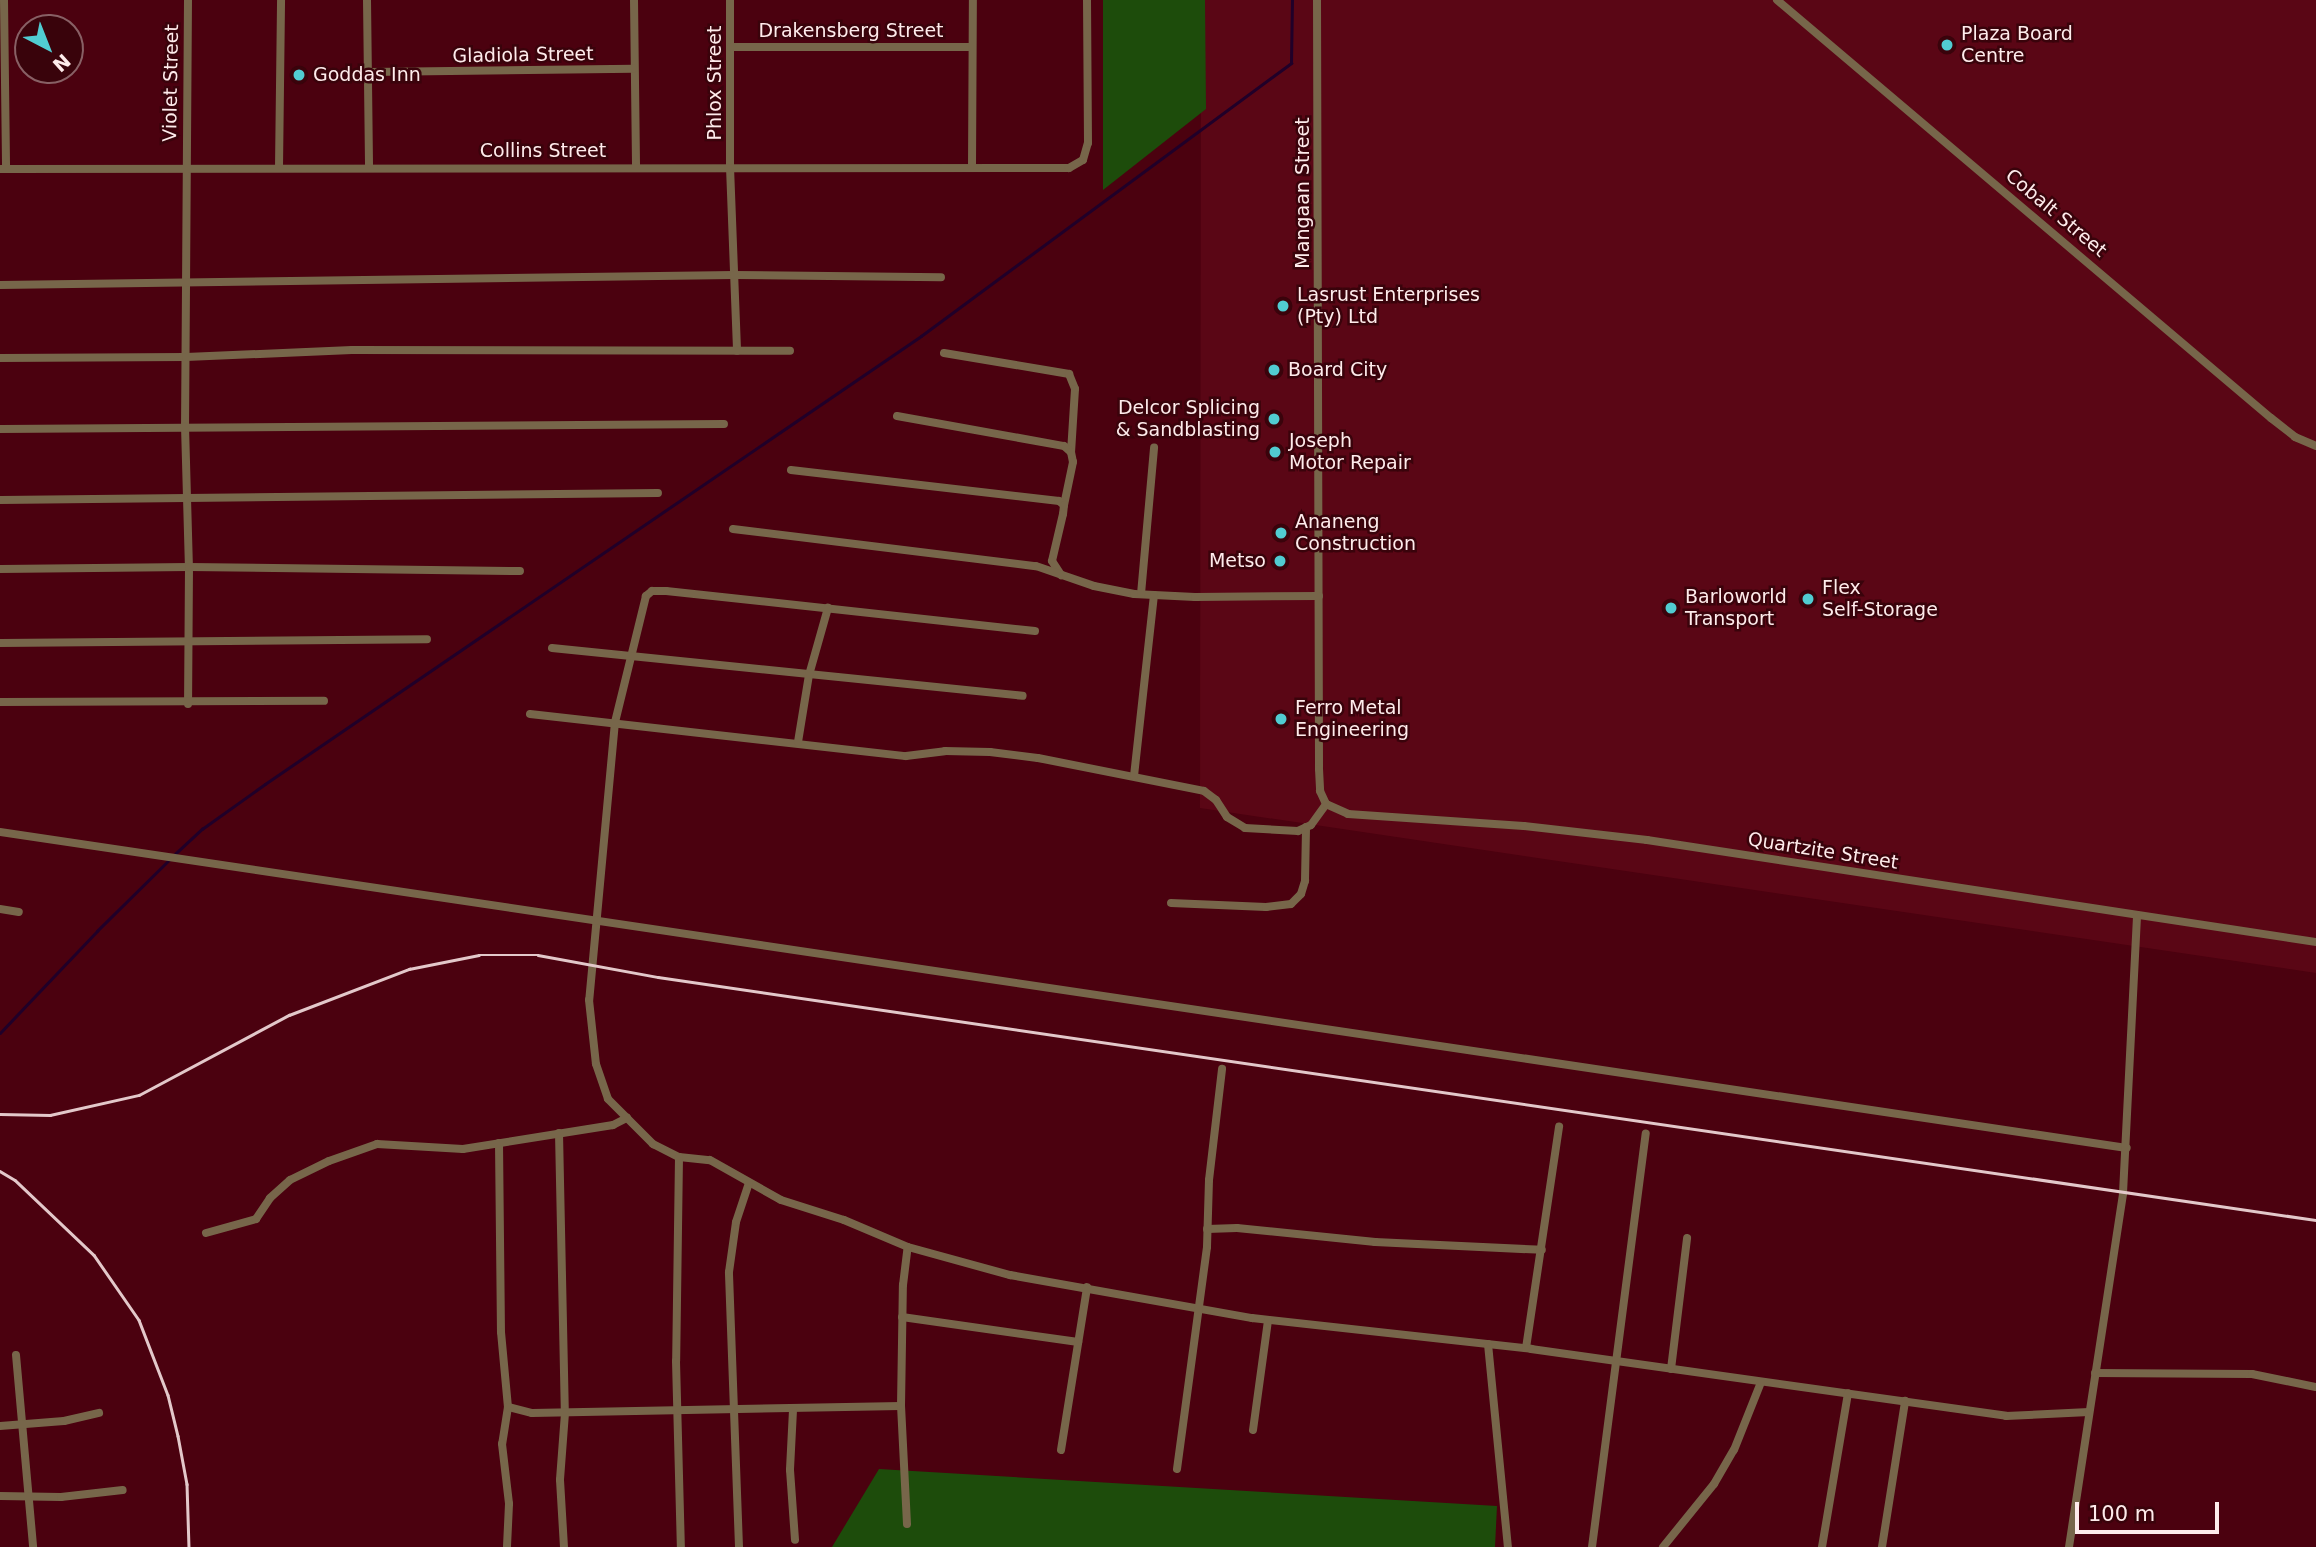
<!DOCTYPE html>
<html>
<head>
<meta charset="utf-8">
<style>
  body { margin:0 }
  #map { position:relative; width:2316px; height:1547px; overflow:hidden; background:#4b010f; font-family:"DejaVu Sans",sans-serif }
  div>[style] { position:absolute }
  .built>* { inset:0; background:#5a0615 }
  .green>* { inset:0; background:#1d4c0b }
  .stream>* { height:2.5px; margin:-1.25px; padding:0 1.25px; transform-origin:1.25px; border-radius:1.25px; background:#200029 }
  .minor>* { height:8px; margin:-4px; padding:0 4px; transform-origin:4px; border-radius:4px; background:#77664a }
  .rail>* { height:2.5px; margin:-1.25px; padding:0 1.25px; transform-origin:1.25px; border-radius:1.25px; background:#e3c8ca }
  .dots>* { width:19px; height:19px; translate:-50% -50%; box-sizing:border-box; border:4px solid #39030b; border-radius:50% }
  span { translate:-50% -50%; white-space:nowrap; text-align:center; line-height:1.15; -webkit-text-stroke:5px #39030b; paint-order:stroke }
  .street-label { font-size:19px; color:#feebeb }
  .poi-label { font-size:19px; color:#feebeb }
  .left { translate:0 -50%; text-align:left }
  .right { translate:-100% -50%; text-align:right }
  .north { position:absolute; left:14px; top:14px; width:70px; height:70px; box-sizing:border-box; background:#39030b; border:2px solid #886065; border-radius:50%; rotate:138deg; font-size:19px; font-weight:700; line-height:28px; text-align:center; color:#feebeb }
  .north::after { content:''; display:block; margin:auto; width:24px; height:32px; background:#51ccd1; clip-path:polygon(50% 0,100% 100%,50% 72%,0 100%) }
  .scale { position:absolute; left:2075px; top:1502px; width:144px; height:32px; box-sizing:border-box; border:4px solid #feebeb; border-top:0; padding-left:9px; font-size:21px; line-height:24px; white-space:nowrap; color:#feebeb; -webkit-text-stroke:5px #39030b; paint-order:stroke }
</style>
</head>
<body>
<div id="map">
  <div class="built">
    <div style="clip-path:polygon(1201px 0,2316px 0,2316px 973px,1200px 808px)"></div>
  </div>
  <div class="green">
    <div style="clip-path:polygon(1103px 0,1205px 0,1206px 109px,1103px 190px)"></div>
    <div style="clip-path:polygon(879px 1469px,1497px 1506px,1495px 1547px,832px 1547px)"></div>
  </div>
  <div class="stream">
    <div style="left:175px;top:854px;width:37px;rotate:-43deg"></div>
    <div style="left:202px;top:829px;width:77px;rotate:-35.5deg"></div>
    <div style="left:265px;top:784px;width:794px;rotate:-34.33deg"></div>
    <div style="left:921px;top:336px;width:460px;rotate:-36.4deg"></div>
    <div style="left:1291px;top:63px;width:63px;rotate:-89.1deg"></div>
    <div style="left:0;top:1033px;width:141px;rotate:-46.4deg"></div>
    <div style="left:97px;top:931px;width:103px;rotate:-44.6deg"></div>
  </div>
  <div class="minor">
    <div style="left:4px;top:0;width:169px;rotate:89.3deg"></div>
    <div style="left:188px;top:0;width:426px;rotate:90.4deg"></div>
    <div style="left:185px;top:426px;width:141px;rotate:88.4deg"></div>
    <div style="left:189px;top:567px;width:137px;rotate:90.4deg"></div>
    <div style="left:367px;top:0;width:168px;rotate:89.3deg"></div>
    <div style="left:634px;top:0;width:167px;rotate:89.3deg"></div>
    <div style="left:730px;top:0;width:167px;rotate:90deg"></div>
    <div style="left:730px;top:167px;width:184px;rotate:87.8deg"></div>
    <div style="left:1317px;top:0;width:769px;rotate:89.85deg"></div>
    <div style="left:1319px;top:769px;width:22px;rotate:87deg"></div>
    <div style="left:1320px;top:791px;width:14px;rotate:65deg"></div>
    <div style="left:1777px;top:0;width:647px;rotate:40.24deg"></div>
    <div style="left:2271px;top:418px;width:31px;rotate:38deg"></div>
    <div style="left:2295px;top:437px;width:23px;rotate:23deg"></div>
    <div style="left:731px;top:47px;width:241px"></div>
    <div style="left:370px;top:72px;width:263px;rotate:-0.7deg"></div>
    <div style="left:279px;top:168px;width:168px;rotate:-89.3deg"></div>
    <div style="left:972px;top:168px;width:168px;rotate:-89.7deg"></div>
    <div style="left:0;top:169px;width:1069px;rotate:-0.05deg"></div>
    <div style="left:1069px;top:168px;width:16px;rotate:-30deg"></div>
    <div style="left:1083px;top:160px;width:18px;rotate:-74deg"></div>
    <div style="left:1088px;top:143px;width:143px;rotate:-90.4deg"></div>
    <div style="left:0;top:285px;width:734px;rotate:-0.78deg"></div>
    <div style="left:734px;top:275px;width:207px;rotate:0.6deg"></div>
    <div style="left:944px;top:353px;width:127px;rotate:9.5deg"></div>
    <div style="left:1069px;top:374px;width:16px;rotate:68deg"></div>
    <div style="left:1075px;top:389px;width:63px;rotate:93.6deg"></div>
    <div style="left:0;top:358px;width:186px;rotate:-0.3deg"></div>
    <div style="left:186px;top:357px;width:166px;rotate:-2.4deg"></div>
    <div style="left:352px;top:350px;width:438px;rotate:0.1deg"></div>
    <div style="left:897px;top:416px;width:170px;rotate:10.2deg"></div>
    <div style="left:1064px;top:446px;width:9px;rotate:41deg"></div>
    <div style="left:1071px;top:452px;width:10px;rotate:79deg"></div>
    <div style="left:1073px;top:462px;width:44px;rotate:101.8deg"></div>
    <div style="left:0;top:429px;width:724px;rotate:-0.4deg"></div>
    <div style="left:791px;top:470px;width:270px;rotate:6.6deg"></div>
    <div style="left:1059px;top:501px;width:6px;rotate:39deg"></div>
    <div style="left:1064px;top:505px;width:9px;rotate:96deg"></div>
    <div style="left:1063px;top:514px;width:48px;rotate:103.2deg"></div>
    <div style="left:1052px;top:561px;width:17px;rotate:57deg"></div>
    <div style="left:0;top:500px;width:658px;rotate:-0.61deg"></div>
    <div style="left:733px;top:529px;width:305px;rotate:7deg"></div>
    <div style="left:1036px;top:566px;width:61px;rotate:19deg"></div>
    <div style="left:1094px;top:586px;width:41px;rotate:11.3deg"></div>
    <div style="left:1134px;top:594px;width:61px;rotate:2.8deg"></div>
    <div style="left:1195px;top:597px;width:124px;rotate:-0.5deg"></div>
    <div style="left:0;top:569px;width:189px;rotate:-0.6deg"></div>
    <div style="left:189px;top:567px;width:331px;rotate:0.7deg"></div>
    <div style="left:1141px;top:594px;width:147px;rotate:-84.9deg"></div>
    <div style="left:1035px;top:631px;width:371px;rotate:-173.8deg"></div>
    <div style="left:666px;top:591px;width:14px;rotate:180deg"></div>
    <div style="left:652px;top:591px;width:8px;rotate:140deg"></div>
    <div style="left:646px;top:596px;width:130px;rotate:103.8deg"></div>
    <div style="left:615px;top:722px;width:279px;rotate:95.3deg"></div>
    <div style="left:589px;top:1000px;width:64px;rotate:83.8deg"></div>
    <div style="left:596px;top:1064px;width:37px;rotate:71deg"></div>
    <div style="left:608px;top:1099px;width:64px;rotate:45deg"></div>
    <div style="left:653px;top:1144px;width:29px;rotate:27deg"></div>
    <div style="left:679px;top:1157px;width:31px;rotate:6deg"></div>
    <div style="left:710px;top:1160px;width:81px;rotate:29.4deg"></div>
    <div style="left:781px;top:1200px;width:66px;rotate:17.6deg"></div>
    <div style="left:844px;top:1220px;width:69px;rotate:22.9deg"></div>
    <div style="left:908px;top:1247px;width:106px;rotate:15.4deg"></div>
    <div style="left:1010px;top:1275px;width:246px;rotate:10.1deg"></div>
    <div style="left:1252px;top:1318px;width:281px;rotate:6.3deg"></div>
    <div style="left:1531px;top:1349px;width:480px;rotate:8deg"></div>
    <div style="left:2006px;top:1416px;width:83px;rotate:-2.8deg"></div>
    <div style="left:0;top:643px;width:427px;rotate:-0.5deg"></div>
    <div style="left:552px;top:648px;width:473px;rotate:5.8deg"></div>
    <div style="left:0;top:702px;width:324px;rotate:-0.2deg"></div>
    <div style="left:530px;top:714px;width:378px;rotate:6.4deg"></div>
    <div style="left:906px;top:756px;width:39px;rotate:-7deg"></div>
    <div style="left:945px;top:751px;width:45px;rotate:1.3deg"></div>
    <div style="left:990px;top:752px;width:48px;rotate:7.1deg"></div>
    <div style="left:1038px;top:758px;width:169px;rotate:11.2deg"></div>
    <div style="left:1204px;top:791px;width:15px;rotate:37deg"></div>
    <div style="left:1216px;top:800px;width:20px;rotate:57deg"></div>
    <div style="left:1227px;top:817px;width:21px;rotate:31deg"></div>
    <div style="left:1245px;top:828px;width:53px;rotate:3.2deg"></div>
    <div style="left:1298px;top:831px;width:14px;rotate:-25deg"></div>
    <div style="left:1311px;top:825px;width:26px;rotate:-54deg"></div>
    <div style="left:798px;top:742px;width:68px;rotate:-80.7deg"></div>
    <div style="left:809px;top:675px;width:70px;rotate:-74.2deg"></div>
    <div style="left:1134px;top:776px;width:182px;rotate:-83.7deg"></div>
    <div style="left:1326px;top:804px;width:24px;rotate:24deg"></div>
    <div style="left:1348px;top:814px;width:176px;rotate:3.9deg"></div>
    <div style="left:1524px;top:826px;width:124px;rotate:6.5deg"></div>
    <div style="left:1647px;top:840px;width:677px;rotate:8.67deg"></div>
    <div style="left:0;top:832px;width:2150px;rotate:8.45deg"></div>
    <div style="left:1171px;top:903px;width:95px;rotate:2.4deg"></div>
    <div style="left:1266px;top:907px;width:25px;rotate:-7deg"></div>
    <div style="left:1291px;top:904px;width:14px;rotate:-45deg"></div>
    <div style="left:1301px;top:894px;width:14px;rotate:-73deg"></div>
    <div style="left:1305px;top:881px;width:54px;rotate:-88.9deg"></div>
    <div style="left:0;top:909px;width:19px;rotate:9deg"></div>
    <div style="left:559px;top:1133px;width:280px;rotate:88.8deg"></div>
    <div style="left:565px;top:1413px;width:67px;rotate:94.3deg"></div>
    <div style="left:560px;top:1480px;width:67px;rotate:86.6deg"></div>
    <div style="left:499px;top:1143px;width:189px;rotate:89.4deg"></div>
    <div style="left:501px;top:1332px;width:75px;rotate:84.7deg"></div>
    <div style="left:508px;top:1407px;width:37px;rotate:99deg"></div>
    <div style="left:502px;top:1444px;width:60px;rotate:83.3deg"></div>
    <div style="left:509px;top:1504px;width:43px;rotate:92.7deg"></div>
    <div style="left:679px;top:1157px;width:204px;rotate:90.8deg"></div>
    <div style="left:676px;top:1361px;width:186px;rotate:88.5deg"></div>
    <div style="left:1207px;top:1229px;width:30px;rotate:-2deg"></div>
    <div style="left:1237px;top:1228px;width:139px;rotate:5.8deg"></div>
    <div style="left:1375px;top:1242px;width:167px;rotate:2.7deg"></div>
    <div style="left:206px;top:1233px;width:52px;rotate:-15.6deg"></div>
    <div style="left:256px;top:1219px;width:25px;rotate:-56deg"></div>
    <div style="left:270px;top:1198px;width:27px;rotate:-42deg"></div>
    <div style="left:290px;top:1180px;width:43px;rotate:-26deg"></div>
    <div style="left:329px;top:1161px;width:51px;rotate:-19.5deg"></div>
    <div style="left:377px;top:1144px;width:86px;rotate:3.3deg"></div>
    <div style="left:463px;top:1149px;width:152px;rotate:-9.1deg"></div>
    <div style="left:613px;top:1125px;width:16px;rotate:-27deg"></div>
    <div style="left:902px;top:1317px;width:178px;rotate:8.1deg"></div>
    <div style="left:1488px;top:1344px;width:204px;rotate:84.4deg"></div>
    <div style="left:1526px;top:1348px;width:224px;rotate:-81.5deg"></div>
    <div style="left:16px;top:1355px;width:193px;rotate:84.9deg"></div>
    <div style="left:1671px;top:1369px;width:132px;rotate:-83deg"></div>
    <div style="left:2095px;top:1373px;width:157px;rotate:0.4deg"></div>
    <div style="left:2252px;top:1374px;width:65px;rotate:11.5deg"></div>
    <div style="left:508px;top:1407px;width:25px;rotate:14deg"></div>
    <div style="left:532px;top:1413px;width:369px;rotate:-1.1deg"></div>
    <div style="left:793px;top:1410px;width:60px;rotate:92.9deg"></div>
    <div style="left:790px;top:1470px;width:70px;rotate:85.9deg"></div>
    <div style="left:0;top:1426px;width:64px;rotate:-4.5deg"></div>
    <div style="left:64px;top:1421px;width:36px;rotate:-13deg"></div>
    <div style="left:1253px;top:1430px;width:111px;rotate:-82.2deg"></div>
    <div style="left:1061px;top:1450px;width:165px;rotate:-80.9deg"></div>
    <div style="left:1177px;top:1469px;width:224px;rotate:-82.3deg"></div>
    <div style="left:1207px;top:1247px;width:67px;rotate:-88.3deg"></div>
    <div style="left:1209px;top:1180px;width:112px;rotate:-83.3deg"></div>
    <div style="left:0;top:1496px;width:61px;rotate:0.9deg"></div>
    <div style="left:61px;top:1497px;width:62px;rotate:-6.4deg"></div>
    <div style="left:907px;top:1524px;width:118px;rotate:-92.9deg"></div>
    <div style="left:901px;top:1406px;width:121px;rotate:-89.1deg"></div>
    <div style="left:903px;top:1285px;width:38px;rotate:-83deg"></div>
    <div style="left:739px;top:1547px;width:275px;rotate:-92.1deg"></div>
    <div style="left:729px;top:1272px;width:50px;rotate:-82deg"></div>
    <div style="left:736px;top:1222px;width:41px;rotate:-71.6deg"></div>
    <div style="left:1592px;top:1547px;width:417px;rotate:-82.6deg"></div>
    <div style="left:1663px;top:1547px;width:81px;rotate:-51deg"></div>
    <div style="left:1714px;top:1484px;width:39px;rotate:-60deg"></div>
    <div style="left:1734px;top:1450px;width:73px;rotate:-68.3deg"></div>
    <div style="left:1822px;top:1547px;width:156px;rotate:-80.4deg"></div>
    <div style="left:1882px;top:1547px;width:148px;rotate:-81deg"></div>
    <div style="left:2069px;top:1547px;width:358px;rotate:-81.3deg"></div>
    <div style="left:2123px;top:1193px;width:278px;rotate:-87.1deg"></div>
  </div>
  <div class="rail">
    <div style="left:0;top:1114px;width:50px;rotate:1.1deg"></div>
    <div style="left:50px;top:1115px;width:91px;rotate:-12.7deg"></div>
    <div style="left:139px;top:1095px;width:170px;rotate:-28.1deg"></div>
    <div style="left:289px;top:1015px;width:129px;rotate:-21deg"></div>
    <div style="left:409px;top:969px;width:71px;rotate:-11.3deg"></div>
    <div style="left:479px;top:955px;width:59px"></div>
    <div style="left:538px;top:955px;width:122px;rotate:10.4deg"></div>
    <div style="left:658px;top:977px;width:1676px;rotate:8.34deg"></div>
    <div style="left:0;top:1171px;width:17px;rotate:31deg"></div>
    <div style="left:15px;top:1180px;width:109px;rotate:43.5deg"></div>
    <div style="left:94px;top:1255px;width:79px;rotate:55.3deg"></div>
    <div style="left:139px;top:1320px;width:80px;rotate:68.9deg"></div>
    <div style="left:168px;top:1395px;width:42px;rotate:76.3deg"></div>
    <div style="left:178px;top:1436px;width:49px;rotate:79.4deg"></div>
    <div style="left:187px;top:1484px;width:63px;rotate:88.2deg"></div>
  </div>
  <div class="dots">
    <div style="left:1947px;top:45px;background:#51ccd1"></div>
    <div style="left:299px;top:75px;background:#51ccd1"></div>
    <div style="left:1283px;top:306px;background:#51ccd1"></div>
    <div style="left:1274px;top:370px;background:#51ccd1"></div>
    <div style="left:1274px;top:419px;background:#51ccd1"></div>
    <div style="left:1275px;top:452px;background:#51ccd1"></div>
    <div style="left:1281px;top:533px;background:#51ccd1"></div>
    <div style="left:1280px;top:561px;background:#51ccd1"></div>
    <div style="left:1808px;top:599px;background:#51ccd1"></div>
    <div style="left:1671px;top:608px;background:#51ccd1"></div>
    <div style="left:1281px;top:719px;background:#51ccd1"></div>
  </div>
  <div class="street-label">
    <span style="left:851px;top:31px">Drakensberg Street</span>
    <span style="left:523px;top:55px;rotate:-1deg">Gladiola Street</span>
    <span style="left:171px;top:83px;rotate:-89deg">Violet Street</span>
    <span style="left:715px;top:83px;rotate:-90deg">Phlox Street</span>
    <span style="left:543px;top:151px">Collins Street</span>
    <span style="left:1303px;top:193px;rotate:-90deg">Mangaan Street</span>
    <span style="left:2056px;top:213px;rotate:40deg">Cobalt Street</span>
    <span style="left:1823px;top:851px;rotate:9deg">Quartzite Street</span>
  </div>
  <div class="poi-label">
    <span class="left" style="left:1961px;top:45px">Plaza Board<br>Centre</span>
    <span class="left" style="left:313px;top:75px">Goddas Inn</span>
    <span class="left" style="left:1297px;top:306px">Lasrust Enterprises<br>(Pty) Ltd</span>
    <span class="left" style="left:1288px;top:370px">Board City</span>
    <span class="right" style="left:1260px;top:419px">Delcor Splicing<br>&amp; Sandblasting</span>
    <span class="left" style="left:1289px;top:452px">Joseph<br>Motor Repair</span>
    <span class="left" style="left:1295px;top:533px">Ananeng<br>Construction</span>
    <span class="right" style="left:1266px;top:561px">Metso</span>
    <span class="left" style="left:1822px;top:599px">Flex<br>Self-Storage</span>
    <span class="left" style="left:1685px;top:608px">Barloworld<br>Transport</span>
    <span class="left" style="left:1295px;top:719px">Ferro Metal<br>Engineering</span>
  </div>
  <div class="north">N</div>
  <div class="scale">100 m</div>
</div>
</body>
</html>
